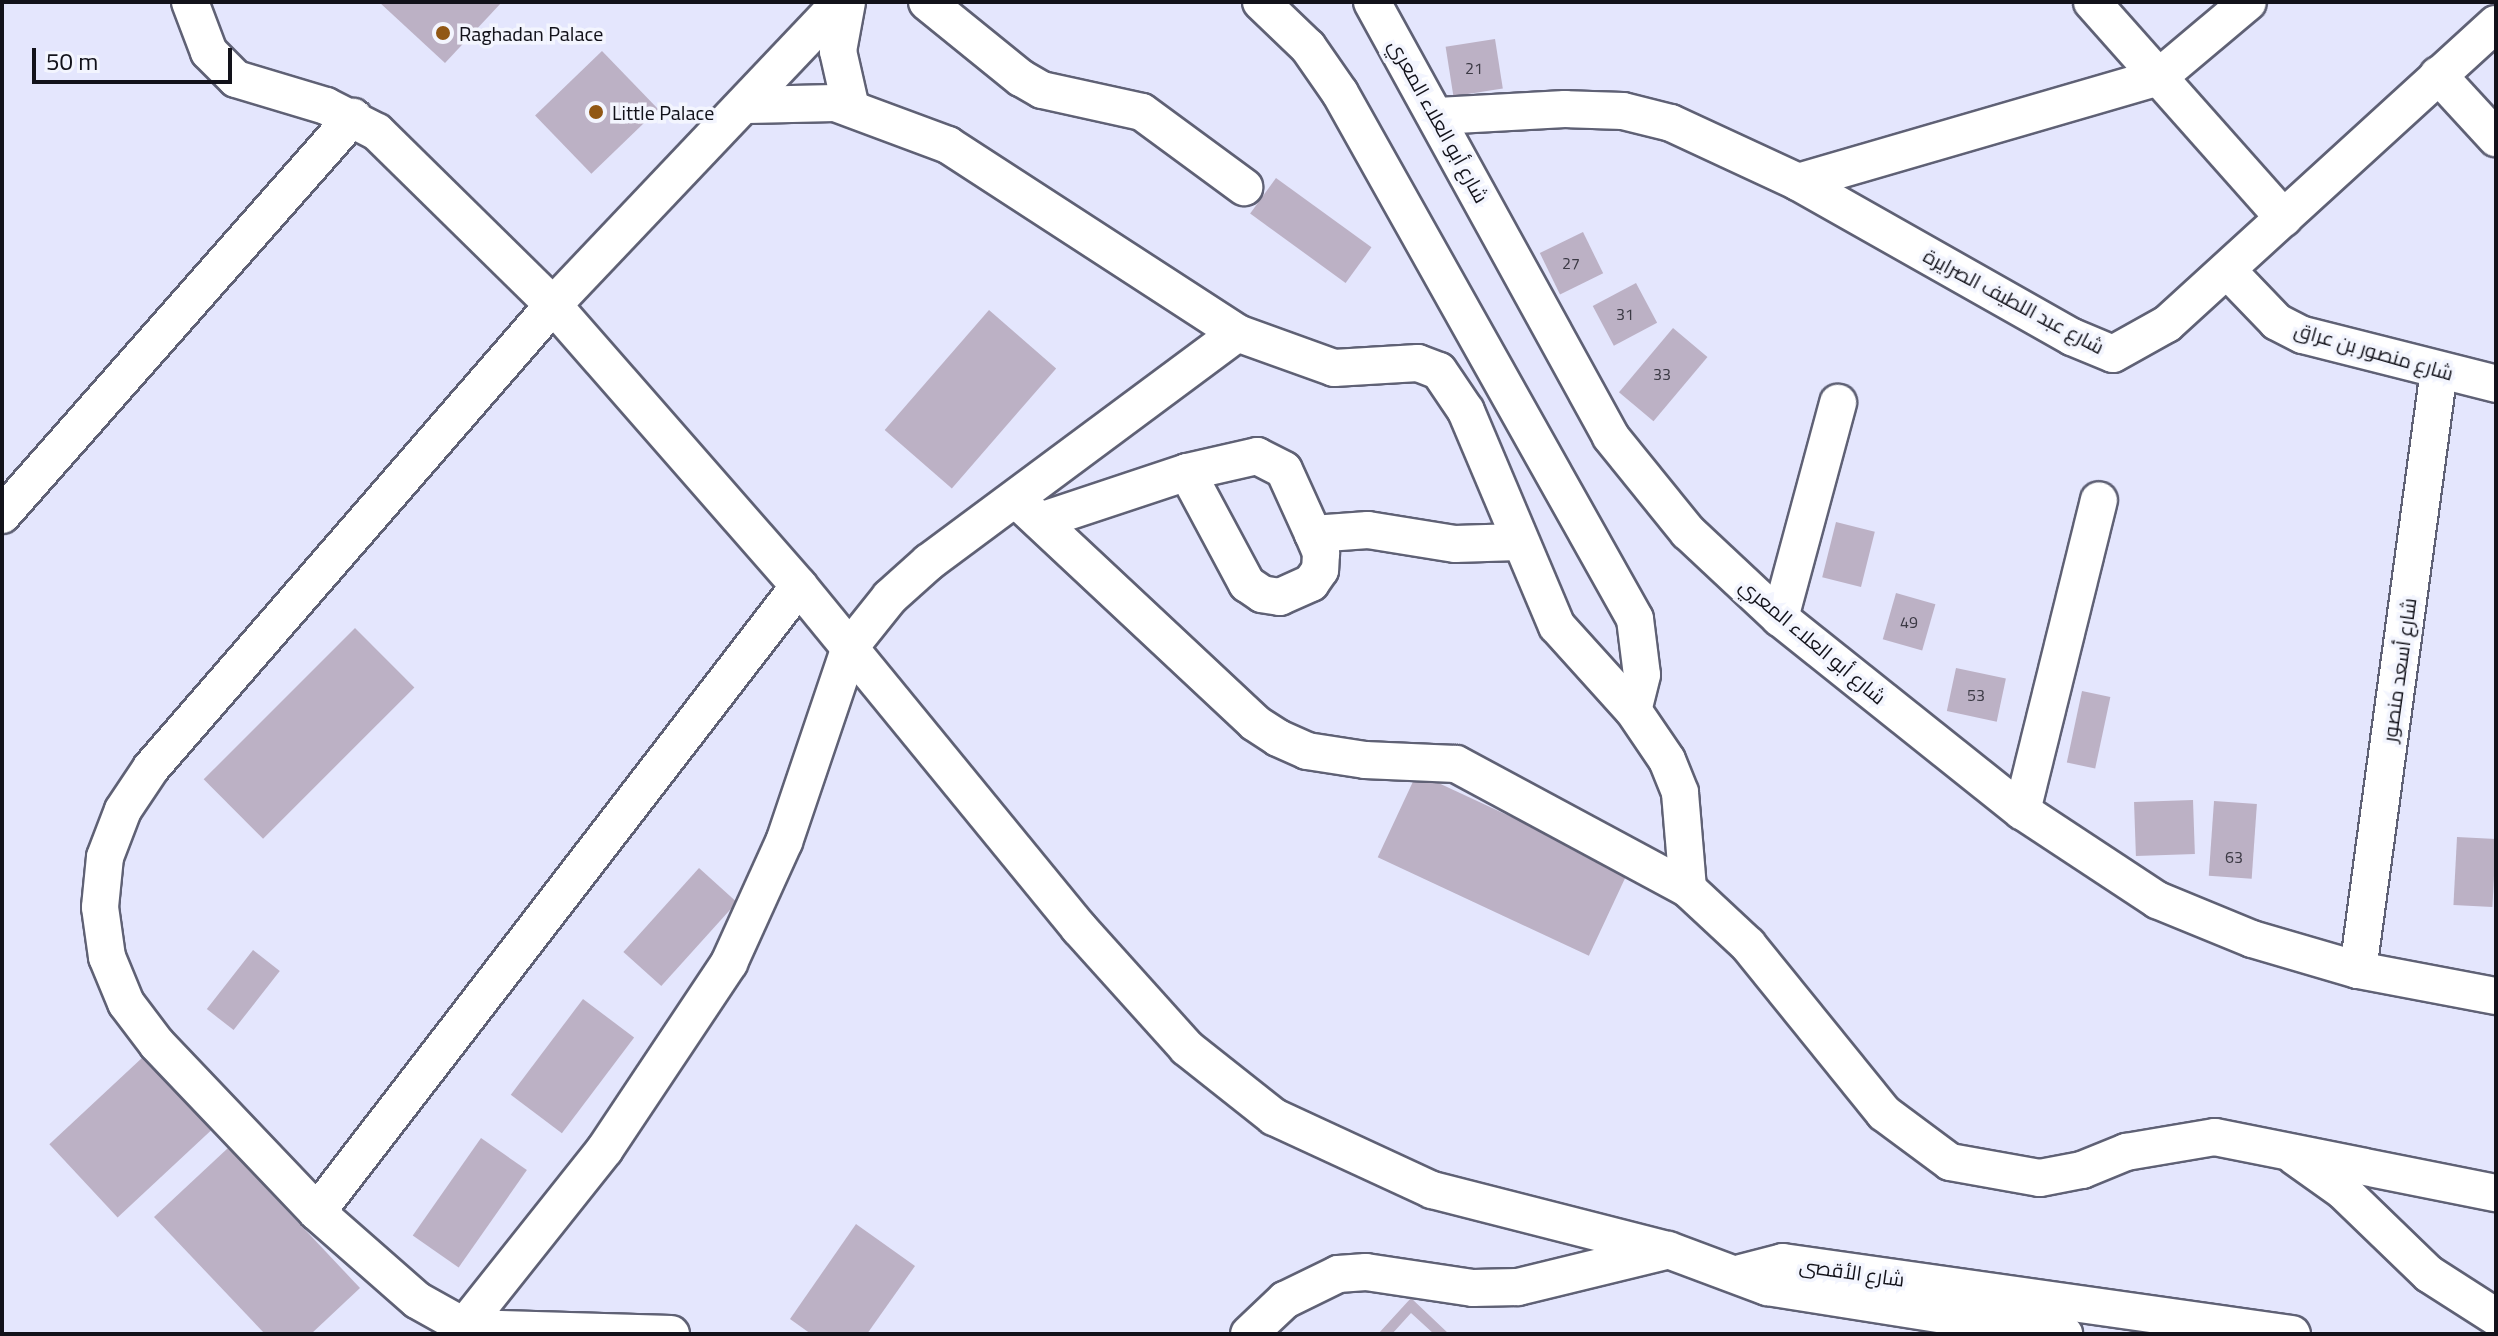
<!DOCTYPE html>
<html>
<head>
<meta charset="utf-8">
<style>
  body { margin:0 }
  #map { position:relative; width:2498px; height:1336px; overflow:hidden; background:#e4e6fd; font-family:Georgia,Cairo,serif }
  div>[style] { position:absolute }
  .building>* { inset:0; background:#bcb1c5; transform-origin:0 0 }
  .roads { filter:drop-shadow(2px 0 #5f6175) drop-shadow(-2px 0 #5f6175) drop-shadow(0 2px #5f6175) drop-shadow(0 -2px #5f6175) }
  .minor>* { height:36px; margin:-18px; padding:0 18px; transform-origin:18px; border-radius:18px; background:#fff }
  .dots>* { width:22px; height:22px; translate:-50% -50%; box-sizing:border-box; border:4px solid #f3f5fe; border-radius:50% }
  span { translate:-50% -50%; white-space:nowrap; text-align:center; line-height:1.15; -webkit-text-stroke:7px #f3f5fe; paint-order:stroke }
  .number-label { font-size:16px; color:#3c3a45 }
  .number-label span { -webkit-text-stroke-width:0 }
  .poi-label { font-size:20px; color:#12121a }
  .left { translate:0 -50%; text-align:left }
  .street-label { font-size:20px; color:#12121a }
  .frame { position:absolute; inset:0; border:4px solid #12121a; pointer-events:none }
  .scale { position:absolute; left:32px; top:48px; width:200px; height:36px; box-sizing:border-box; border:4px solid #12121a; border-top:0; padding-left:10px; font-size:24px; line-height:28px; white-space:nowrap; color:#12121a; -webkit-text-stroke:6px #f3f5fe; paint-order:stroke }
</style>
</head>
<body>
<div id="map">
  <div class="building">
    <div style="clip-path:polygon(379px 2px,502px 2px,445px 63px)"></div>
    <div style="left:1495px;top:39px;width:50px;height:50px;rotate:81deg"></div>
    <div style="left:602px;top:51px;width:81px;height:93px;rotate:46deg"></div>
    <div style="left:1276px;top:178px;width:118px;height:44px;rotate:36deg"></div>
    <div style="left:1583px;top:232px;width:46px;height:48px;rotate:64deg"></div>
    <div style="left:1636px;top:283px;width:45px;height:49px;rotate:62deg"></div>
    <div style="left:989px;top:310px;width:89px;height:159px;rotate:41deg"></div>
    <div style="left:1673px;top:328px;width:45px;height:84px;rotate:40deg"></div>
    <div style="left:1836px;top:522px;width:40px;height:57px;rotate:14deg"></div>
    <div style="left:1896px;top:593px;width:41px;height:48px;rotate:16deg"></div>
    <div style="left:355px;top:628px;width:84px;height:214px;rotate:45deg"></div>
    <div style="left:1956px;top:668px;width:51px;height:44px;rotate:12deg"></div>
    <div style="left:2082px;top:691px;width:29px;height:73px;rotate:12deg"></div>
    <div style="left:1417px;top:773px;width:233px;height:93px;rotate:25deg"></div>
    <div style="left:2193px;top:800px;width:54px;height:59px;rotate:88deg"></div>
    <div style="left:2214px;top:801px;width:43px;height:75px;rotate:4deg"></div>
    <div style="left:2457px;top:837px;width:39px;height:68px;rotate:3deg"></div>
    <div style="left:699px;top:868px;width:51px;height:113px;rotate:42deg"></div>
    <div style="left:253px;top:950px;width:34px;height:75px;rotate:38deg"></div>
    <div style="left:583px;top:999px;width:64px;height:120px;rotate:37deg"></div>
    <div style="left:143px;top:1057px;width:100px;height:128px;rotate:47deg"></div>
    <div style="left:481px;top:1138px;width:56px;height:119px;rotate:35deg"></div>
    <div style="clip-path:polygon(228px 1148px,360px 1288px,311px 1334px,265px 1334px,154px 1217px)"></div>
    <div style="clip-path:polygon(856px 1224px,915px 1266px,867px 1334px,811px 1334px,790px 1319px)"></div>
    <div style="clip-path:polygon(1411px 1298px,1449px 1334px,1434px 1334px,1411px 1313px,1392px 1334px,1378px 1334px)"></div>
  </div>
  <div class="roads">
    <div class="minor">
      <div style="left:190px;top:2px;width:53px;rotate:69.2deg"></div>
      <div style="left:209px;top:52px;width:38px;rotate:45deg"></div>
      <div style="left:236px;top:79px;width:94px;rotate:16.7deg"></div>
      <div style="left:326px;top:106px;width:57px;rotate:27deg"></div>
      <div style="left:377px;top:132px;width:247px;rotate:44.5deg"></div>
      <div style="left:553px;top:305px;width:373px;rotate:48.8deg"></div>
      <div style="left:799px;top:586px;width:442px;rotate:50.7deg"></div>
      <div style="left:1079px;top:928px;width:161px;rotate:48deg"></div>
      <div style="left:1187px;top:1048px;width:111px;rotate:38.4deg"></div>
      <div style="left:1274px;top:1117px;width:174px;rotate:24.8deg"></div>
      <div style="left:1432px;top:1190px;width:244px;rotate:14.3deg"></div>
      <div style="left:1668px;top:1250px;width:106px;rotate:20.5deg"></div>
      <div style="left:1767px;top:1287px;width:301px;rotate:9deg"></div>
      <div style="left:847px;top:2px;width:50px;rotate:100.4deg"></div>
      <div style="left:838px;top:51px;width:58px;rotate:77.2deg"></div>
      <div style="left:927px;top:2px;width:121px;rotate:39deg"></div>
      <div style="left:1021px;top:78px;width:24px;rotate:30deg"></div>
      <div style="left:1042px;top:90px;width:102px;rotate:12.4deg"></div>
      <div style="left:1142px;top:112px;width:127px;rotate:36.3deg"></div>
      <div style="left:1261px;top:2px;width:65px;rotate:43.8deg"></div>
      <div style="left:1308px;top:47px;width:56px;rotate:55.2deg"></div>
      <div style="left:1340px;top:93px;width:603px;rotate:60.71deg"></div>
      <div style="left:1635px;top:619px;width:56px;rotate:82.9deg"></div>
      <div style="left:1642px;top:675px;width:36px;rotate:104deg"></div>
      <div style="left:1372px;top:2px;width:496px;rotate:61.2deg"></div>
      <div style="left:1611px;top:437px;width:122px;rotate:51deg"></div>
      <div style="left:1688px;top:532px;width:126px;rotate:43.1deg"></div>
      <div style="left:1780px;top:618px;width:310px;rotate:38.6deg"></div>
      <div style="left:2022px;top:811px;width:162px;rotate:33.4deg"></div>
      <div style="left:2157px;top:900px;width:103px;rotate:22.3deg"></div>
      <div style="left:2252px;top:939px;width:110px;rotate:16.3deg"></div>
      <div style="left:2358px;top:970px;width:140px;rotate:10.7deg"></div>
      <div style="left:2092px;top:2px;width:289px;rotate:48.4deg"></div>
      <div style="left:2438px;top:75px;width:86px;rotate:47.4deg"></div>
      <div style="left:748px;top:105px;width:87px;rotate:-1.3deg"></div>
      <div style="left:835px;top:103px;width:121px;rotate:20.4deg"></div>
      <div style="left:948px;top:145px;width:345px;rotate:33deg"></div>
      <div style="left:1237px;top:333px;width:103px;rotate:19.8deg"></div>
      <div style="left:1334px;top:368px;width:84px;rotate:-3.4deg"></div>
      <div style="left:1418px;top:363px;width:22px;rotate:21deg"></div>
      <div style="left:1439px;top:371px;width:48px;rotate:56deg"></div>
      <div style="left:1466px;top:411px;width:233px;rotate:67.1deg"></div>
      <div style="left:1557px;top:626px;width:113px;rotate:47.9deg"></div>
      <div style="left:1633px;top:710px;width:60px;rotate:55.8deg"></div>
      <div style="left:1667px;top:760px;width:35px;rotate:68deg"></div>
      <div style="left:1680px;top:793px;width:96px;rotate:85.2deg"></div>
      <div style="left:1438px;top:116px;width:127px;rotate:-3.2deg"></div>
      <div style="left:1565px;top:109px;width:58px;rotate:2deg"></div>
      <div style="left:1623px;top:111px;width:49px;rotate:14deg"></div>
      <div style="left:1671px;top:123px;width:140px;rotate:24.9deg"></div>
      <div style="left:1798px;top:182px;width:315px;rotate:29.5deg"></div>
      <div style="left:2072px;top:337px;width:44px;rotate:22.5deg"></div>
      <div style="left:2113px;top:354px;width:62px;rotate:-29.1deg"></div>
      <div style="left:2167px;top:324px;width:445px;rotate:-42.4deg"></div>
      <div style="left:1798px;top:182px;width:376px;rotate:-16.2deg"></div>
      <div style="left:2159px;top:77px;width:116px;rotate:-40.1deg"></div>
      <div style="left:2227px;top:270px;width:72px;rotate:46.1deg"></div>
      <div style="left:2277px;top:322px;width:29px;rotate:27deg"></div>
      <div style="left:2303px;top:335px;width:199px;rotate:14.2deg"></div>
      <div style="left:1017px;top:500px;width:326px;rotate:43.1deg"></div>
      <div style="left:1255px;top:723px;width:27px;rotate:33deg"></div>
      <div style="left:1278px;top:738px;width:32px;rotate:24deg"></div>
      <div style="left:1307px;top:751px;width:59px;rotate:8.8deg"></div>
      <div style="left:1365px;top:760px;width:91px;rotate:2.5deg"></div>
      <div style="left:1456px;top:764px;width:264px;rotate:28.3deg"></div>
      <div style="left:1688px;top:889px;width:82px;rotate:43deg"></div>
      <div style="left:1748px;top:945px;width:216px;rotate:51deg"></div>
      <div style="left:1884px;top:1113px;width:82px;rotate:36.6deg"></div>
      <div style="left:1950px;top:1162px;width:91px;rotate:10.1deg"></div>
      <div style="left:2040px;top:1178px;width:43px;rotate:-10.8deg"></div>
      <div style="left:2082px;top:1170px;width:48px;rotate:-22.2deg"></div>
      <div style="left:2126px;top:1152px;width:90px;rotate:-9.6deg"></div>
      <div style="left:2215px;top:1137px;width:287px;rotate:11.3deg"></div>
      <div style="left:2px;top:515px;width:531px;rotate:-48.59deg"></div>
      <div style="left:1040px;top:521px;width:155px;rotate:-18.4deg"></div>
      <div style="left:1187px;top:472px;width:72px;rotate:-12.9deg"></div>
      <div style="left:1257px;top:456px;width:30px;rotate:27deg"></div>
      <div style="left:1284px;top:470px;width:70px;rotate:65.6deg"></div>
      <div style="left:1313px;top:534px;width:21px;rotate:67deg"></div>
      <div style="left:1321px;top:553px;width:17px;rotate:93deg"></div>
      <div style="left:1320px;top:570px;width:16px;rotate:125deg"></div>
      <div style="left:1311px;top:583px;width:34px;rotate:156deg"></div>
      <div style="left:1280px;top:597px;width:18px;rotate:-171deg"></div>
      <div style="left:1262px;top:594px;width:18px;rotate:-146deg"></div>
      <div style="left:1247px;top:584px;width:127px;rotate:-118.2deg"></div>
      <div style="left:1313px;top:534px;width:55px;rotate:-4.2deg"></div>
      <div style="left:1368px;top:530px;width:88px;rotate:9.1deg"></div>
      <div style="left:1455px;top:544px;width:63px;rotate:-1.8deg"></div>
      <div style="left:1780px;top:618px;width:223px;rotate:-74.9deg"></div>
      <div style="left:2022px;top:811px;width:320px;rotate:-76.1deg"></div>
      <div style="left:2358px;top:970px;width:605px;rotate:-82.31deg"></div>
      <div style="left:2294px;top:1156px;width:60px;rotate:35.5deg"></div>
      <div style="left:2343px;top:1191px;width:120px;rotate:44deg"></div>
      <div style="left:2429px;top:1274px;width:80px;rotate:32.7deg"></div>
      <div style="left:317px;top:1212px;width:790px;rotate:-52.4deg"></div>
      <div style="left:1741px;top:1273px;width:43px;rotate:-14.7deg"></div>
      <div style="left:1783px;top:1262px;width:514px;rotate:8.05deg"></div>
      <div style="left:458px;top:1334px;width:236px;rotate:-51.5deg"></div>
      <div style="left:605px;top:1149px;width:224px;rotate:-56.3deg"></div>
      <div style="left:729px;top:963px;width:133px;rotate:-65.6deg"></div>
      <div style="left:784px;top:842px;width:206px;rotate:-71.3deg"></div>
      <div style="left:850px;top:647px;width:64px;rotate:-51.3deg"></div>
      <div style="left:890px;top:597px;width:52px;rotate:-41.9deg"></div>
      <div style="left:929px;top:562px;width:384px;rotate:-36.6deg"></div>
      <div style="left:671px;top:1334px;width:204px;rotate:-178.3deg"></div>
      <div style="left:467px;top:1328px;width:57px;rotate:-150.8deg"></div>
      <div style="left:417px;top:1300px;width:133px;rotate:-138.7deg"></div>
      <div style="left:317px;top:1212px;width:232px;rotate:-133.6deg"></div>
      <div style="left:157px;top:1044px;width:51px;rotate:-127.1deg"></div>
      <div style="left:126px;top:1003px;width:50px;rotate:-112.4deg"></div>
      <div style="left:107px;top:957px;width:50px;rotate:-98deg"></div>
      <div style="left:100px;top:907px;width:50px;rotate:-84.3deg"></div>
      <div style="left:105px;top:857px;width:50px;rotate:-69deg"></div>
      <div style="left:123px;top:810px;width:50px;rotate:-56.3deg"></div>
      <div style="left:151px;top:768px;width:613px;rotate:-49.03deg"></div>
      <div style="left:553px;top:305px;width:418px;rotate:-46.5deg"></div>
      <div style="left:1249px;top:1334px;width:50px;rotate:-43.4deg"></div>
      <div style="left:1285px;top:1300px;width:59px;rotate:-26.1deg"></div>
      <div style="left:1338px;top:1274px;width:28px;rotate:-4deg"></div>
      <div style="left:1366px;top:1272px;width:108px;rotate:8.5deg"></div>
      <div style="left:1473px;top:1288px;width:45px;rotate:-1.3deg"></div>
      <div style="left:1518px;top:1287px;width:152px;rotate:-13.7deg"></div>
    </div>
  </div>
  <div class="dots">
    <div style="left:443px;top:33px;background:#915714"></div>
    <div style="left:596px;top:112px;background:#915714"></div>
  </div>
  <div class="number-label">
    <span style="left:1474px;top:68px">21</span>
    <span style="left:1571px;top:263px">27</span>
    <span style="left:1625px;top:314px">31</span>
    <span style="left:1662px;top:374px">33</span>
    <span style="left:1909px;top:622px">49</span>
    <span style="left:1976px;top:695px">53</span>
    <span style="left:2234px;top:857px">63</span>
  </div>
  <div class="poi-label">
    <span class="left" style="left:459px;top:33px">Raghadan Palace</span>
    <span class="left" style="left:612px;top:112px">Little Palace</span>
  </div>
  <div class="street-label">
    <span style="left:1439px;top:121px;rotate:61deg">شارع أبو العلاء المعري</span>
    <span style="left:2014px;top:301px;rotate:28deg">شارع عبد اللطيف الصرايرة</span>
    <span style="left:2374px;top:351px;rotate:16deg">شارع منصور بن عراق</span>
    <span style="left:1813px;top:641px;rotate:40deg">شارع أبو العلاء المعري</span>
    <span style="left:2399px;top:670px;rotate:-82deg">شارع أسعد منصور</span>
    <span style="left:1852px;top:1272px;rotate:8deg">شارع الأقصى</span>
  </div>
  <div class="frame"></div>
  <div class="scale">50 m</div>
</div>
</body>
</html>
